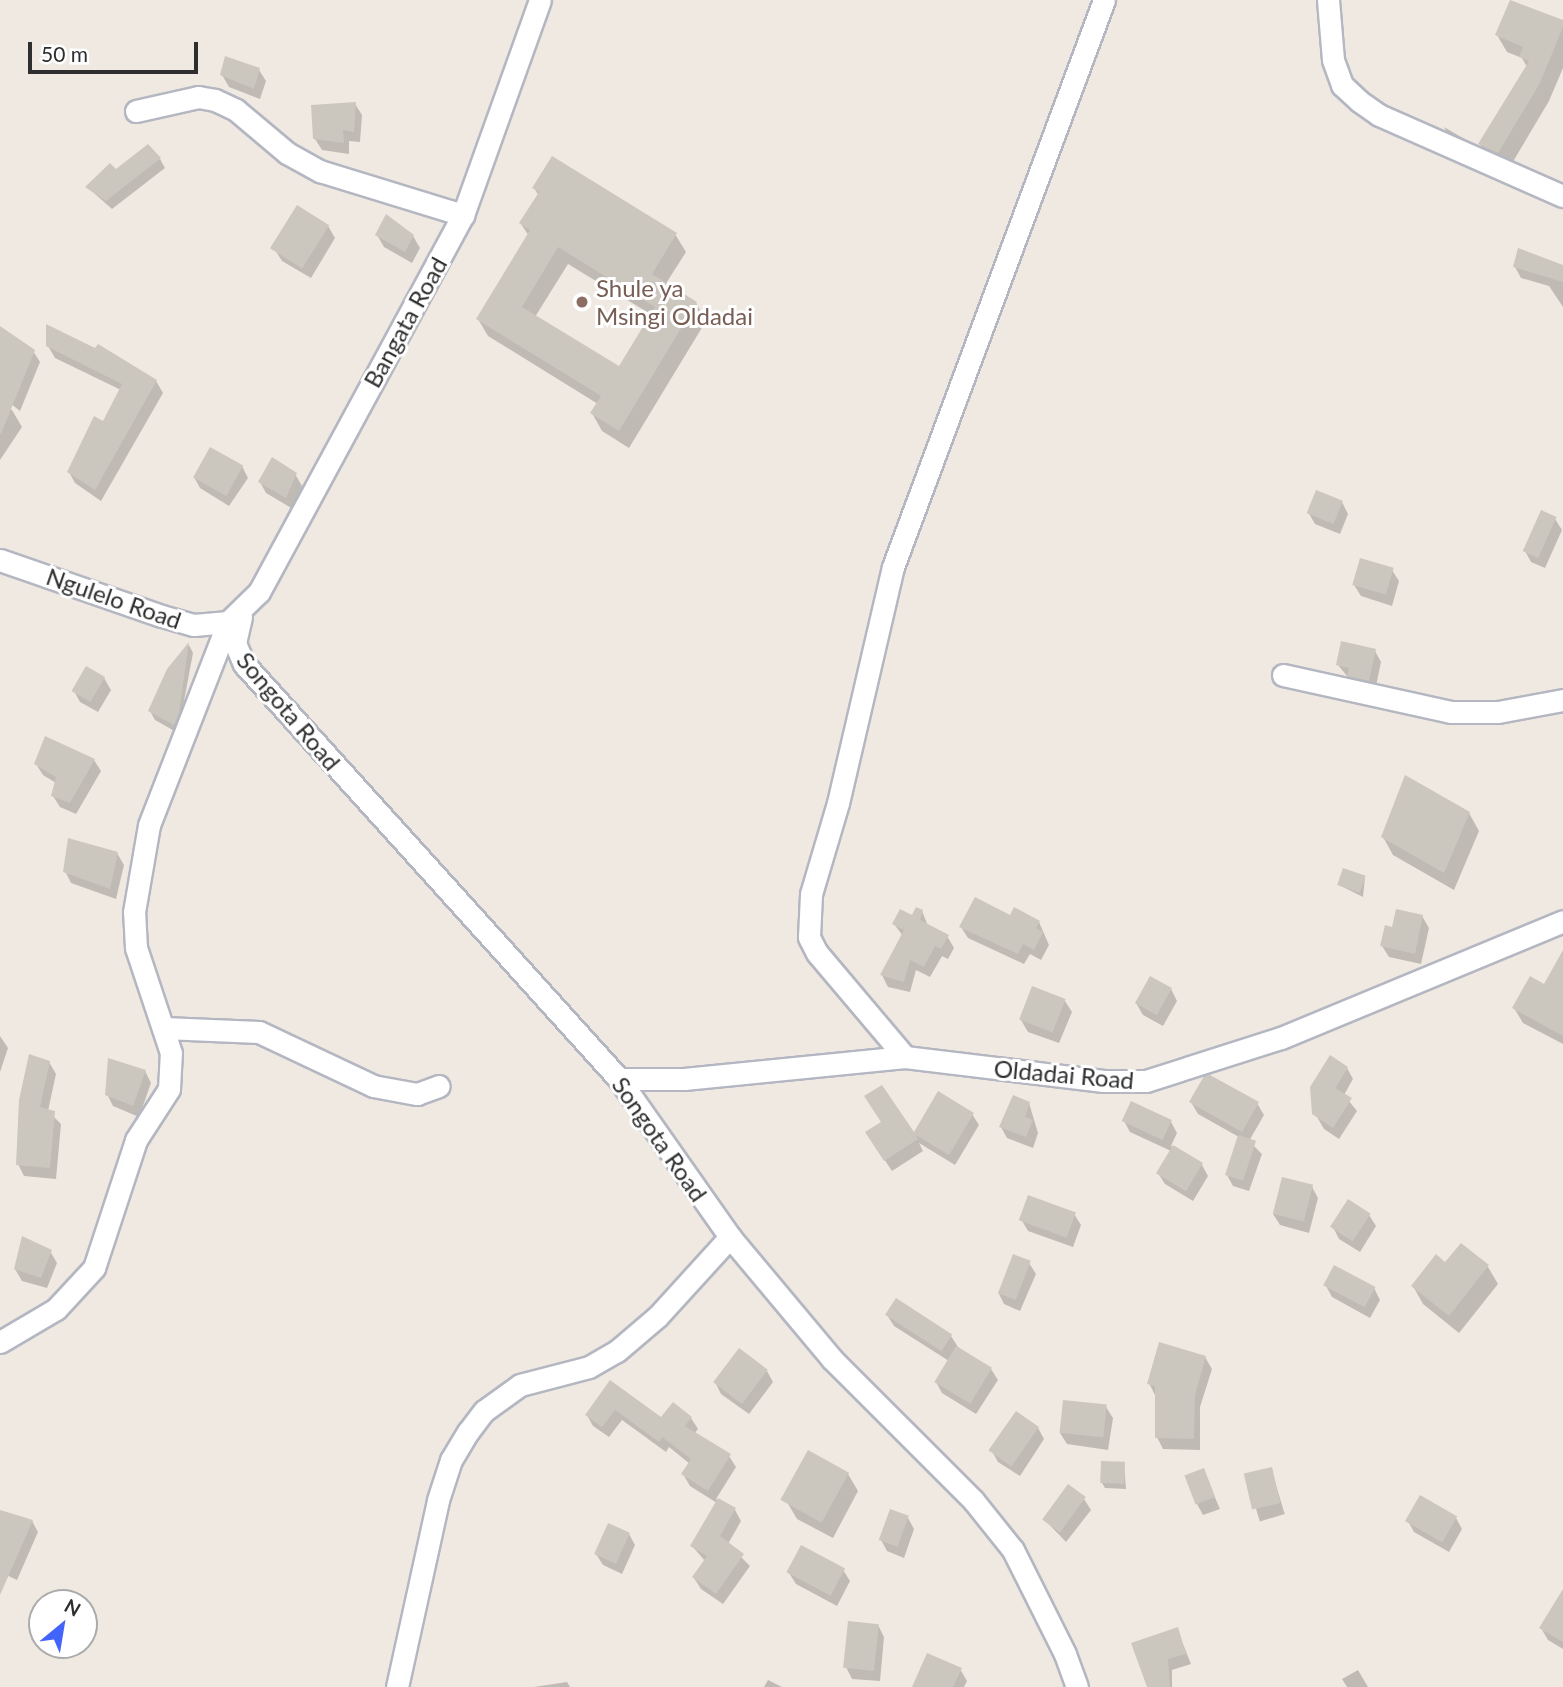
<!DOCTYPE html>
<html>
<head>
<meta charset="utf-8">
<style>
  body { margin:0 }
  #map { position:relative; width:1563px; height:1687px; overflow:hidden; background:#efe9e1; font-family:Lato,sans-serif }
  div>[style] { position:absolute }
  .shadow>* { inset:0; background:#0003; transform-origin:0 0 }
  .building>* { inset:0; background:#cbc7bf; transform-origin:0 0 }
  .roads { filter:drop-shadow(2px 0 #b4b7c1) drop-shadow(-2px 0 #b4b7c1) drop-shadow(0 2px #b4b7c1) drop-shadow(0 -2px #b4b7c1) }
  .minor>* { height:21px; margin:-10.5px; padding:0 10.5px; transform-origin:10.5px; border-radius:10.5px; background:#fff }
  .dots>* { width:19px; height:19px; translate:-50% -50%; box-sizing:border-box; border:4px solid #fff; border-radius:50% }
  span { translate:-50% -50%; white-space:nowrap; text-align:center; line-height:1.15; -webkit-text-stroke:6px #fff; paint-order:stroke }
  .education-label { font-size:24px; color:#785e54 }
  .left { translate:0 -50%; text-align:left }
  .street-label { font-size:24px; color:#2e2e2e }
  .north { position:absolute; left:28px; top:1589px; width:70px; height:70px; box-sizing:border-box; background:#fff; border:2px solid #ababab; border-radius:50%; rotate:30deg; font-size:19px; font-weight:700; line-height:28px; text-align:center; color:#2e2e2e }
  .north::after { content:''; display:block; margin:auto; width:24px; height:32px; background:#4264fb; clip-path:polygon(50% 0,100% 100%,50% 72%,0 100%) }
  .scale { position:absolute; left:28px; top:42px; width:170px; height:32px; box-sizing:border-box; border:4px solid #2e2e2e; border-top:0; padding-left:9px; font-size:21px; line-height:24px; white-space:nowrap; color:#2e2e2e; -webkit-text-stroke:5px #fff; paint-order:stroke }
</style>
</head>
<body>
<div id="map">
  <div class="shadow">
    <div style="clip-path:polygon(1563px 22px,1563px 68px,1549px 101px,1508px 170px,1490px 162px,1480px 144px,1527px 67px,1522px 58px,1507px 52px,1497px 35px)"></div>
    <div style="clip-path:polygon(259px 70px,266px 81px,260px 99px,229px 87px,222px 75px)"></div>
    <div style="clip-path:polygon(355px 104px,362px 115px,360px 142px,349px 141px,349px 154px,322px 150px,315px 139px)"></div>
    <div style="clip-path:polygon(1444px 127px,1473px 144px,1481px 158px,1454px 146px)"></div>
    <div style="clip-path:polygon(160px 159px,165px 168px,112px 209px,87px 187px,116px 171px)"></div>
    <div style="clip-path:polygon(evenodd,534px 188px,675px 234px,686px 252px,665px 285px,696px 303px,706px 321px,629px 448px,602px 431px,592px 413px,598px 404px,488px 336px,478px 319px,529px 236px,521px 224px,539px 196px,534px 188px,568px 264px,652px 315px,619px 369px,535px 317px,568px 264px)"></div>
    <div style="clip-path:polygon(328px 226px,335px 238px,311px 278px,282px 261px,275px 250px)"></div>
    <div style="clip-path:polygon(377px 235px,413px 236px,420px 248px,412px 263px,384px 247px)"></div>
    <div style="clip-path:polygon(1563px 266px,1563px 307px,1549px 286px,1521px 278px,1515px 267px)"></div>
    <div style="clip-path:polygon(0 333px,33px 351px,40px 362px,20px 411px,0 395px)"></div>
    <div style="clip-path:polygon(48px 346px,156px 381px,163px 393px,101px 501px,75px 483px,69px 472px,104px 423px,121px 390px,55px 358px)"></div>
    <div style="clip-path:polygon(0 407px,12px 410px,22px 427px,0 460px)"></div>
    <div style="clip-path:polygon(242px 466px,248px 478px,229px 506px,200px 488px,194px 477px)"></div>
    <div style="clip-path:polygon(295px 474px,302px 486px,293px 509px,266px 493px,260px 482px)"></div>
    <div style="clip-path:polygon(1342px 502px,1348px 514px,1340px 534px,1315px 524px,1308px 512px)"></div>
    <div style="clip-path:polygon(1555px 519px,1562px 530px,1545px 568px,1531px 562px,1525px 551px)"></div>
    <div style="clip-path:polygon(1392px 570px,1399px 581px,1392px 606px,1361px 596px,1354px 585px)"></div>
    <div style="clip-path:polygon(189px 645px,193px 653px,178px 733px,155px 720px,150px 711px,169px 670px)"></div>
    <div style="clip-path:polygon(1375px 651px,1381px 662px,1375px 691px,1356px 687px,1338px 665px)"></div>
    <div style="clip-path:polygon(104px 678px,111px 690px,98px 712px,80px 702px,74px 691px)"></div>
    <div style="clip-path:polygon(94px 760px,101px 771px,76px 814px,60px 807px,53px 796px,56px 783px,43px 775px,36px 764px)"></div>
    <div style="clip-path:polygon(1469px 813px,1479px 831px,1454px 890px,1393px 855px,1383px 837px)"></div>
    <div style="clip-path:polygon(117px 853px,124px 865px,116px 899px,71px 883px,65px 871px)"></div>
    <div style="clip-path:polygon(1365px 877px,1363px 897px,1339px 885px)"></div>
    <div style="clip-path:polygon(922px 911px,928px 926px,947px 936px,954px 948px,948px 959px,942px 956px,930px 977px,916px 970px,910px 992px,888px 987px,882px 975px,903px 936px,894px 924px)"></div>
    <div style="clip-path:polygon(1422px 916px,1429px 928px,1421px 964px,1389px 957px,1382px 946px,1393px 929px)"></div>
    <div style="clip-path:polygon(1010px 917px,1039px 922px,1049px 945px,1041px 960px,1030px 954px,1024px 964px,968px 938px,961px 927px)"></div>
    <div style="clip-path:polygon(1563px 973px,1563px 1044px,1523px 1023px,1514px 1008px)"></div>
    <div style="clip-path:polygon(1171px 989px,1177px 1001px,1163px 1026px,1143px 1015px,1136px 1003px)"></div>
    <div style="clip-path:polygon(1065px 1001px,1072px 1012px,1059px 1043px,1028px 1032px,1021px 1020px)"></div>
    <div style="clip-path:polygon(0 1036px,8px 1048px,0 1072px)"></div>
    <div style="clip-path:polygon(49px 1062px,56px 1074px,48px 1111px,61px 1124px,56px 1179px,24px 1176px,18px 1164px)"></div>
    <div style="clip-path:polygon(1347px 1068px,1353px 1079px,1344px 1095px,1357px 1111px,1339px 1139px,1324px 1129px,1317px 1117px)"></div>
    <div style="clip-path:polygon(145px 1071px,151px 1083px,139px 1117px,113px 1106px,107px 1094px)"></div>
    <div style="clip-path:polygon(1191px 1102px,1257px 1103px,1264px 1115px,1249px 1141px,1262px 1154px,1249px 1191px,1233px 1186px,1227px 1175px,1239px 1137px,1198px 1114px)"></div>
    <div style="clip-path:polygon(1029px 1103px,1038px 1133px,1033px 1148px,1007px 1138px,1001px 1127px)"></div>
    <div style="clip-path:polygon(972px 1114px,979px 1125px,955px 1165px,919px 1143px,923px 1151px,892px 1171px,874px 1144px,883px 1123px,914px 1135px)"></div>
    <div style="clip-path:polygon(1124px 1121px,1171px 1122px,1177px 1133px,1171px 1146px,1202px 1165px,1208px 1176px,1193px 1201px,1165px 1184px,1158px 1173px,1171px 1151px,1130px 1132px)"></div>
    <div style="clip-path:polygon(1312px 1187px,1318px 1198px,1309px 1233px,1280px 1225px,1273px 1214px)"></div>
    <div style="clip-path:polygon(1074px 1214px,1081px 1225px,1073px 1247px,1028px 1231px,1021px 1219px)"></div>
    <div style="clip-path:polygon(1369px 1215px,1376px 1226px,1360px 1252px,1339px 1239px,1333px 1227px)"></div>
    <div style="clip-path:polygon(1461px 1245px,1488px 1267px,1498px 1284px,1459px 1333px,1423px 1304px,1413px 1286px,1446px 1264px)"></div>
    <div style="clip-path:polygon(50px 1251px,57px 1263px,47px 1288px,22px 1281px,15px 1269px)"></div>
    <div style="clip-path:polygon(1029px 1263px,1036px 1274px,1020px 1311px,1004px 1304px,998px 1292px)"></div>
    <div style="clip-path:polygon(1326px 1286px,1374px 1288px,1380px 1300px,1370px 1318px,1332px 1297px)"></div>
    <div style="clip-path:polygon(887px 1315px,951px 1336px,958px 1347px,991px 1369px,998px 1380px,976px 1414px,942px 1393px,936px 1382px,949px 1361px,894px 1326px)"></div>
    <div style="clip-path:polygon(1205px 1357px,1212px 1369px,1200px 1407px,1200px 1450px,1163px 1449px,1157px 1437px,1155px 1395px,1149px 1383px)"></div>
    <div style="clip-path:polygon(767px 1371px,773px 1382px,749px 1414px,721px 1394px,715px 1382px)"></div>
    <div style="clip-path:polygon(610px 1382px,662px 1419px,691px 1418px,698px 1429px,694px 1434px,729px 1456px,736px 1467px,716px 1499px,735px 1510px,741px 1521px,728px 1544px,750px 1566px,723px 1604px,701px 1589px,694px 1578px,705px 1561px,692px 1546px,717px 1503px,690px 1486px,683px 1474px,690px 1464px,669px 1447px,666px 1452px,622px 1420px,609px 1437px,593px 1426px,587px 1415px)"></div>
    <div style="clip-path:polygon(1106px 1407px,1113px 1418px,1108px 1450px,1067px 1444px,1060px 1433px)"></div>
    <div style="clip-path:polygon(1038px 1428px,1044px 1439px,1020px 1476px,998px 1462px,992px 1451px)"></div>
    <div style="clip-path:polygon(1124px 1464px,1126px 1489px,1105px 1488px,1102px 1483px)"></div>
    <div style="left:1271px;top:1469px;width:47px;height:26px;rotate:73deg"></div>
    <div style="clip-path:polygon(1203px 1470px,1220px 1509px,1203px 1515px,1197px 1504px)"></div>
    <div style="clip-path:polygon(848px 1474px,858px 1491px,833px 1538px,797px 1519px,787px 1502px)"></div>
    <div style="clip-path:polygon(1084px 1499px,1091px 1510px,1066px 1542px,1044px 1519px)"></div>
    <div style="clip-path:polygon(908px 1518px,914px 1529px,904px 1558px,887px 1551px,881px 1540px)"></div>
    <div style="clip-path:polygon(1456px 1518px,1462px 1529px,1449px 1552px,1414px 1532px,1408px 1521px)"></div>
    <div style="clip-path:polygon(32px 1521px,38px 1532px,17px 1580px,0 1572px,0 1522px)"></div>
    <div style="clip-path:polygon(629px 1534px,635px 1545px,622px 1574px,603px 1565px,596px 1554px)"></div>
    <div style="clip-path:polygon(843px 1570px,850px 1581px,837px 1606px,796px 1584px,789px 1573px)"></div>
    <div style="clip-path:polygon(1563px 1594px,1563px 1649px,1548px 1640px,1541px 1628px)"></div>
    <div style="clip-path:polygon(878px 1625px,884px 1637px,880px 1681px,852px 1679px,846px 1667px)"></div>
    <div style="clip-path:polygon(1177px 1629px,1191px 1664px,1172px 1670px,1172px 1687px,1148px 1687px)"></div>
    <div style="clip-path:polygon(960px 1669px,967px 1681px,964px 1687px,914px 1687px)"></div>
    <div style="clip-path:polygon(1358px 1670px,1368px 1687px,1347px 1687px,1342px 1679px)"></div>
    <div style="clip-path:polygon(768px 1680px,782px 1687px,764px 1687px)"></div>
    <div style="clip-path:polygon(567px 1682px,570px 1687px,534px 1687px)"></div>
  </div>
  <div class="building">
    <div style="clip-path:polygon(1510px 0,1563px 20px,1563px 27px,1540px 83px,1498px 153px,1478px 144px,1529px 61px,1519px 57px,1523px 47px,1495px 35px)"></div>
    <div style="clip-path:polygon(225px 56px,260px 68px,254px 89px,220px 75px)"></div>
    <div style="clip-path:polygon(356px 102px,354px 132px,343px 130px,344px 143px,313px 139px,311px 105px)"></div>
    <div style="clip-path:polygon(148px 144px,161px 158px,106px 201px,85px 187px,110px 163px,116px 169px)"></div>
    <div style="clip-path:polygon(evenodd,552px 156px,677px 233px,652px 274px,697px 302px,619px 431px,590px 413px,601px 396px,476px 319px,530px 230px,519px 223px,539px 192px,532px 188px,552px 156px,558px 247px,655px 307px,619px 366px,522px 307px,558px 247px)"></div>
    <div style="left:297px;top:205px;width:38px;height:51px;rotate:32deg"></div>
    <div style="clip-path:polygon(386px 214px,414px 235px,405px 252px,375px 235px)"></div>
    <div style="clip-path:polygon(1518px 248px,1563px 265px,1563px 282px,1513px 267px)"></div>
    <div style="clip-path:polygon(46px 324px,95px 348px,98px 344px,157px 380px,95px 490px,67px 472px,94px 416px,103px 421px,122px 384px,46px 346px)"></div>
    <div style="clip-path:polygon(0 326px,35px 350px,1px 434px,0 433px)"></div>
    <div style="left:210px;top:447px;width:38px;height:35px;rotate:29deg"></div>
    <div style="clip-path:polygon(272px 457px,297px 473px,286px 498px,258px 482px)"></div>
    <div style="left:1316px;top:490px;width:29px;height:25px;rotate:22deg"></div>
    <div style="left:1541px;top:510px;width:17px;height:45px;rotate:24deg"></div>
    <div style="left:1360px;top:558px;width:35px;height:28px;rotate:16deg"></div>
    <div style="clip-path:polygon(1341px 641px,1376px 649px,1369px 681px,1347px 676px,1349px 668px,1336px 665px)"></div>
    <div style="clip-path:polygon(189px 642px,179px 713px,174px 725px,148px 711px,167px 669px)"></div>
    <div style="left:86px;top:666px;width:22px;height:29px;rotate:30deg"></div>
    <div style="clip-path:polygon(45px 736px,95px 759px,70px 803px,51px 796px,56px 777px,34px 764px)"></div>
    <div style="clip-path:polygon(1405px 775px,1470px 812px,1444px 873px,1381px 837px)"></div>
    <div style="clip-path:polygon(68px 838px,118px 852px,110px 889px,63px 872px)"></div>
    <div style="left:1343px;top:868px;width:24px;height:18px;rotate:19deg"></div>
    <div style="clip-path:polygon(975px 897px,1010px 915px,1014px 907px,1040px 921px,1036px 928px,1043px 932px,1034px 950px,1023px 944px,1018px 954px,959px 927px)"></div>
    <div style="clip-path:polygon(916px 907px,923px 910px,920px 920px,949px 935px,941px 949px,935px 946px,924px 967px,910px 960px,904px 982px,880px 975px,904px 930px,892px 924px,900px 909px,912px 915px)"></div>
    <div style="clip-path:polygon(1396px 909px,1423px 915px,1415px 954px,1380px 946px,1385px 925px,1392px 927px)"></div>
    <div style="clip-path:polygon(1563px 950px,1563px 1036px,1512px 1008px,1530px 976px,1544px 984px)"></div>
    <div style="left:1150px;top:976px;width:25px;height:31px;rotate:29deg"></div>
    <div style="left:1032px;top:986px;width:36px;height:36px;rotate:21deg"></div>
    <div style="clip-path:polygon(29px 1054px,50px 1061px,40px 1107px,55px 1111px,50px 1168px,16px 1165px,19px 1100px)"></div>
    <div style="clip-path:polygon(1330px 1055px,1348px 1067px,1335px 1088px,1352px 1098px,1333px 1128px,1312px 1114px,1310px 1087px)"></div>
    <div style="clip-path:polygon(108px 1058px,146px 1070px,133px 1106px,105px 1095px)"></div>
    <div style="clip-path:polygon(1210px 1075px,1259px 1102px,1242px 1132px,1189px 1102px,1204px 1076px)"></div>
    <div style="clip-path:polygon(882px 1085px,914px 1132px,938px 1091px,974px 1113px,949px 1155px,916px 1135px,918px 1139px,884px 1161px,865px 1132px,881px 1122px,864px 1096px)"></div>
    <div style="clip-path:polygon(1013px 1095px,1030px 1102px,1025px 1117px,1033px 1120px,1026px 1137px,999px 1127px)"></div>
    <div style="left:1131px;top:1101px;width:45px;height:22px;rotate:25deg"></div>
    <div style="left:1238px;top:1135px;width:19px;height:42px;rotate:18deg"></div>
    <div style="left:1173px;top:1145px;width:35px;height:33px;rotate:31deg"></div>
    <div style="left:1282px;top:1177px;width:32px;height:38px;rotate:14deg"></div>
    <div style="left:1028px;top:1195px;width:51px;height:27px;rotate:20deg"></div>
    <div style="left:1348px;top:1199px;width:27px;height:33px;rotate:33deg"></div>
    <div style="clip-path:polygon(22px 1236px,52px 1250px,41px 1278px,14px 1269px)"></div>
    <div style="clip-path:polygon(1461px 1243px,1489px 1265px,1449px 1316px,1411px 1286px,1436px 1254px,1445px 1262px)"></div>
    <div style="left:1013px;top:1254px;width:19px;height:42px;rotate:21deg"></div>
    <div style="left:1334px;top:1265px;width:47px;height:23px;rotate:28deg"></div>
    <div style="left:896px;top:1298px;width:67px;height:20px;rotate:33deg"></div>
    <div style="clip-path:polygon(1159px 1342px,1206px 1356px,1195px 1395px,1194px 1439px,1155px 1438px,1155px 1386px,1147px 1384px)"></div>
    <div style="left:956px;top:1346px;width:42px;height:42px;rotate:31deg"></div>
    <div style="left:739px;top:1348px;width:36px;height:43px;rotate:37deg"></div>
    <div style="clip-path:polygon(610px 1380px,661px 1417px,673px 1402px,692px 1417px,685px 1426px,731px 1454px,708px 1491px,681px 1474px,691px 1459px,662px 1437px,659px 1442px,615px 1410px,602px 1427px,585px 1415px)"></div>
    <div style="left:1063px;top:1400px;width:44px;height:33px;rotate:6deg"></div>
    <div style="left:1016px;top:1411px;width:28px;height:48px;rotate:35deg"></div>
    <div style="left:808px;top:1450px;width:47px;height:57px;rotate:29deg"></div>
    <div style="left:1101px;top:1461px;width:24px;height:22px;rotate:2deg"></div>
    <div style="left:1272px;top:1467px;width:37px;height:29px;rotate:77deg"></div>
    <div style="left:1204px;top:1468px;width:31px;height:21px;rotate:69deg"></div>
    <div style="left:1068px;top:1484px;width:22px;height:44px;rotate:36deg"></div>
    <div style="left:1420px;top:1495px;width:43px;height:30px;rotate:30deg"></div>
    <div style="clip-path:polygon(718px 1498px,736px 1508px,720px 1536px,744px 1554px,716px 1594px,692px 1577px,707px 1556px,690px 1546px)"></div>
    <div style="left:890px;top:1509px;width:20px;height:33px;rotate:20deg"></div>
    <div style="clip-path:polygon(0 1510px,33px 1520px,0 1595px)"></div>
    <div style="left:608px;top:1523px;width:24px;height:34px;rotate:24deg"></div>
    <div style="left:801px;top:1545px;width:50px;height:31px;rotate:28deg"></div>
    <div style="clip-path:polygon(1563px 1589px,1563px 1642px,1539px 1628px)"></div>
    <div style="left:848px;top:1621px;width:31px;height:47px;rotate:6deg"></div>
    <div style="clip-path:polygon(1178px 1627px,1186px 1654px,1168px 1659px,1170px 1687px,1147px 1687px,1131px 1643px)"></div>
    <div style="clip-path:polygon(927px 1653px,962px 1668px,953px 1687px,912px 1687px)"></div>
  </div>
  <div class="roads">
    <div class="minor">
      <div style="left:1328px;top:0;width:60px;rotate:85.2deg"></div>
      <div style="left:1333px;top:60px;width:27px;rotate:70deg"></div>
      <div style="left:1342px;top:85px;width:23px;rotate:43deg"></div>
      <div style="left:1359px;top:101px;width:24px;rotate:35deg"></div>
      <div style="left:1379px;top:115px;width:201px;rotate:23.8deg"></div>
      <div style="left:136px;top:111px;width:64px;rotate:-12.7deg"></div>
      <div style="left:198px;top:97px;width:17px;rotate:10deg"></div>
      <div style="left:215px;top:100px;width:23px;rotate:25deg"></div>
      <div style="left:236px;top:110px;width:67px;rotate:40.1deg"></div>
      <div style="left:287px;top:153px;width:38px;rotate:29deg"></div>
      <div style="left:320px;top:171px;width:150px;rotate:17.1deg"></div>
      <div style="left:0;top:560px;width:171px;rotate:19.1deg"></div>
      <div style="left:162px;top:616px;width:33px;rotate:16deg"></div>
      <div style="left:194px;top:625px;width:34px;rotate:-5deg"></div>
      <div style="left:241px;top:617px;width:27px;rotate:103deg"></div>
      <div style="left:235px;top:643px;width:23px;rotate:67deg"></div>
      <div style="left:244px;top:664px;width:559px;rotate:47.9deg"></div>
      <div style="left:619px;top:1079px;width:193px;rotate:54.9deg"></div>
      <div style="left:730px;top:1237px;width:159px;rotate:50.1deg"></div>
      <div style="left:832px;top:1359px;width:199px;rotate:45deg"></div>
      <div style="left:973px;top:1500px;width:64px;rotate:51.3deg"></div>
      <div style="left:1013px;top:1550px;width:116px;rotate:63.4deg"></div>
      <div style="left:1065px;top:1654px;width:35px;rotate:70deg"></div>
      <div style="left:1283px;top:675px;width:172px;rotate:12.4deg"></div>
      <div style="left:1451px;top:712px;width:47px"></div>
      <div style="left:1498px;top:712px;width:66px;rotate:-10.5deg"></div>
      <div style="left:164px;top:1028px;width:95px;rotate:2.4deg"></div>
      <div style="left:259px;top:1032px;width:126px;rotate:25.3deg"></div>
      <div style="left:373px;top:1086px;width:45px;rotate:10.3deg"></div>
      <div style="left:417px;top:1094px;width:23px;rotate:-20deg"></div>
      <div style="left:905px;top:1057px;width:136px;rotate:-130.2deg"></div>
      <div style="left:817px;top:953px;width:18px;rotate:-117deg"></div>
      <div style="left:809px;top:937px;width:43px;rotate:-87.3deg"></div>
      <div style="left:811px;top:894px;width:95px;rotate:-73.5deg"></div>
      <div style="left:838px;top:803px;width:242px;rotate:-76.9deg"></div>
      <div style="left:893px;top:567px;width:605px;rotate:-69.59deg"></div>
      <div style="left:619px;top:1079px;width:65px"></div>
      <div style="left:684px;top:1079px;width:222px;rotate:-5.7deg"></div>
      <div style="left:905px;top:1057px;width:200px;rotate:6.9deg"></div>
      <div style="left:1104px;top:1081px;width:42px"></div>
      <div style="left:1146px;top:1081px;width:142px;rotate:-17.7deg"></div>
      <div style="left:1281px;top:1038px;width:305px;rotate:-22.5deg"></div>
      <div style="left:0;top:1342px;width:65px;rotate:-30.5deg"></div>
      <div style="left:56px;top:1309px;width:56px;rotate:-47.2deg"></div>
      <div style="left:94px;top:1268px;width:135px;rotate:-71.8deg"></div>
      <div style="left:136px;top:1140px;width:61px;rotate:-57.1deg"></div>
      <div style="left:169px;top:1089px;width:36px;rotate:-87deg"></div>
      <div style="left:171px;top:1053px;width:111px;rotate:-108.4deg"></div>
      <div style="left:136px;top:948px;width:36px;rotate:-93deg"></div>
      <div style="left:134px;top:912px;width:88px;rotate:-80.2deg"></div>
      <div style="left:149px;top:825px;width:218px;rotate:-68.7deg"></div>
      <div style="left:228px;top:622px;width:43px;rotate:-44.1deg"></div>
      <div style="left:259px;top:592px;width:429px;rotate:-61.6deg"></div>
      <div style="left:463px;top:215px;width:228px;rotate:-70.3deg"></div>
      <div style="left:397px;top:1687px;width:191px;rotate:-77.6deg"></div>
      <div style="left:438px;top:1500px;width:42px;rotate:-72deg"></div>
      <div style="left:451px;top:1460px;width:33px;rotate:-59deg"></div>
      <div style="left:468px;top:1432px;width:26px;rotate:-53deg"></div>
      <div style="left:484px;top:1411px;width:44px;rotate:-35.8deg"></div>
      <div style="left:520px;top:1385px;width:71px;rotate:-14.6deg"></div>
      <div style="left:589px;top:1367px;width:32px;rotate:-30deg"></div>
      <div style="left:617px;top:1351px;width:54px;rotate:-40.5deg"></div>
      <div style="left:658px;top:1316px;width:107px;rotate:-47.7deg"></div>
    </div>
  </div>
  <div class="dots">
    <div style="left:582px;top:302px;background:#8d6e63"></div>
  </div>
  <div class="education-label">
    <span class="left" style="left:596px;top:302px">Shule ya<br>Msingi Oldadai</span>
  </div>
  <div class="street-label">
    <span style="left:405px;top:322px;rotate:-61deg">Bangata Road</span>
    <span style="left:114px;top:598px;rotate:19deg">Ngulelo Road</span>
    <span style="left:289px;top:711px;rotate:50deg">Songota Road</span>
    <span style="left:1064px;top:1074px;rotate:5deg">Oldadai Road</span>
    <span style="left:660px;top:1139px;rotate:55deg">Songota Road</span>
  </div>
  <div class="north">N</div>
  <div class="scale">50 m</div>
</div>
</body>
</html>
